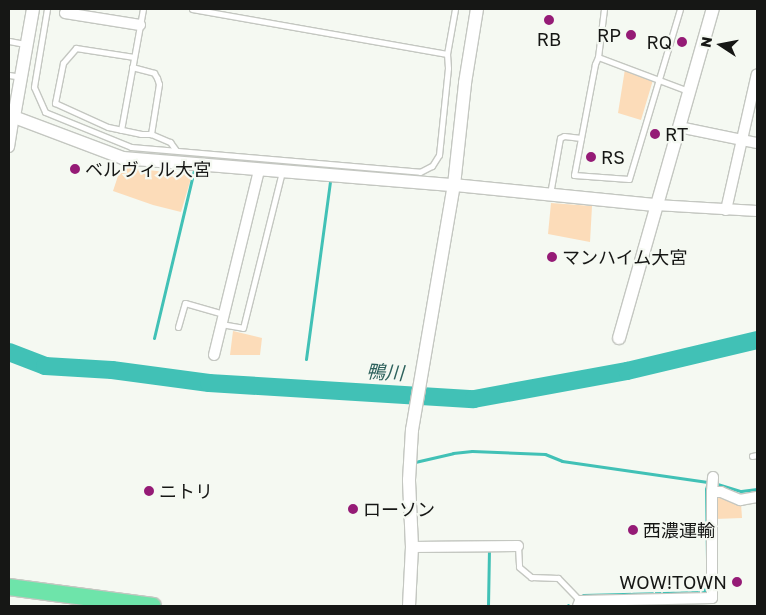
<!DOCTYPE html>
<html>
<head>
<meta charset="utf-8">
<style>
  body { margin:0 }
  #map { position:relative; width:766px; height:615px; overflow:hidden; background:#f5f9f2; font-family:"Golos Text","Noto Sans JP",sans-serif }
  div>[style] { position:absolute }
  .green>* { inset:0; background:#fcdcb9 }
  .stream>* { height:3px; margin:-1.5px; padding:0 1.5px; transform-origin:1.5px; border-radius:1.5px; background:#41c1b6 }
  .river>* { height:18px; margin:-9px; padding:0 9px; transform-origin:9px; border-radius:9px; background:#41c1b6 }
  .roads { filter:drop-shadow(1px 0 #c4c7c1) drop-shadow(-1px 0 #c4c7c1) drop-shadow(0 1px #c4c7c1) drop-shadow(0 -1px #c4c7c1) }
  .service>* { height:5px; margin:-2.5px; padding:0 2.5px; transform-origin:2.5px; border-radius:2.5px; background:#fff }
  .minor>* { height:10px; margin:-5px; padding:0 5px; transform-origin:5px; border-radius:5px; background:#fff }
  .tertiary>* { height:12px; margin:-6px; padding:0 6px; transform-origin:6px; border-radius:6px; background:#fff }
  .trunk>* { height:16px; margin:-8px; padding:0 8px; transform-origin:8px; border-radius:8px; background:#6ee4aa }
  .dots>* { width:14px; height:14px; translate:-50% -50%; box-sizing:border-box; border:2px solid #f5f9f2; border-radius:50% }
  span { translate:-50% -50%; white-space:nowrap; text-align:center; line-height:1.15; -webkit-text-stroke:4.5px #f5f9f2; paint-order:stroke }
  .poi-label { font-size:18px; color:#161715 }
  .right { translate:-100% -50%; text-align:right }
  .left { translate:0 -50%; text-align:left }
  .water-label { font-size:19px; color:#2e625d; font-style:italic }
  .frame { position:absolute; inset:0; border:10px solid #161715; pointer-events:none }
  .north { position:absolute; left:696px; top:20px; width:50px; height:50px; -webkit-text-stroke:4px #f5f9f2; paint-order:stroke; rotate:281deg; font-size:14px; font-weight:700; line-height:20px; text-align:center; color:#161715 }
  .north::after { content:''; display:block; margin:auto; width:18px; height:22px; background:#161715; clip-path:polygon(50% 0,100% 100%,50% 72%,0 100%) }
</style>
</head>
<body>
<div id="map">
  <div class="green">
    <div style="clip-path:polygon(625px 69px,653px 80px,641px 120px,618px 113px)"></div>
    <div style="clip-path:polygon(121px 167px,192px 175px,181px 212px,153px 205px,113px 191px)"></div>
    <div style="clip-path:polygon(551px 203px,592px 206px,590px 242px,548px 234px)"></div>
    <div style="clip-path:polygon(233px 331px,262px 338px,260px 355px,230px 355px)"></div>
    <div style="clip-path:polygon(714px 494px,741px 503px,742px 518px,715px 519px)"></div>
  </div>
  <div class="stream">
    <div style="left:154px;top:338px;width:173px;rotate:-76.6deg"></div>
    <div style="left:306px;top:359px;width:180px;rotate:-82.3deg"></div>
    <div style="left:415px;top:462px;width:39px;rotate:-13deg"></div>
    <div style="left:453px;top:453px;width:19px;rotate:-6deg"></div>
    <div style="left:472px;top:451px;width:73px;rotate:2.4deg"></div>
    <div style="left:545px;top:454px;width:18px;rotate:22deg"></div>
    <div style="left:562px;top:461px;width:147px;rotate:8.2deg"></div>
    <div style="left:714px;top:483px;width:28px;rotate:17deg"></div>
    <div style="left:741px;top:491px;width:16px;rotate:-7deg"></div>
    <div style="left:707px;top:559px;width:70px;rotate:-90.8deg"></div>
    <div style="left:706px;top:489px;width:7px;rotate:-74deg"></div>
    <div style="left:583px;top:595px;width:121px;rotate:-1.4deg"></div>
    <div style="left:704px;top:592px;width:8px;rotate:-67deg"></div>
    <div style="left:488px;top:606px;width:56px;rotate:-89deg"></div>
    <div style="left:568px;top:606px;width:1px;rotate:-90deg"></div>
  </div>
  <div class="river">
    <div style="left:9px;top:352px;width:39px;rotate:21deg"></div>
    <div style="left:45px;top:366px;width:67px;rotate:3.4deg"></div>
    <div style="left:112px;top:370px;width:98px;rotate:7.6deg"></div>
    <div style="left:209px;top:383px;width:265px;rotate:3.5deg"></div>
    <div style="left:474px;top:399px;width:156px;rotate:-10.4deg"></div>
    <div style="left:627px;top:371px;width:134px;rotate:-13.4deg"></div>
  </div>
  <div class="roads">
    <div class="service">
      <div style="left:47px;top:9px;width:79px;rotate:99.5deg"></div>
      <div style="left:34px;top:87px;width:27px;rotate:66deg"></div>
      <div style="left:45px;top:112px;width:93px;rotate:22.1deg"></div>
      <div style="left:131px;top:147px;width:290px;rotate:4.9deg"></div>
      <div style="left:420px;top:172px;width:13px;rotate:-27deg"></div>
      <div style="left:432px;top:166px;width:13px;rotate:-58deg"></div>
      <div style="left:439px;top:155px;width:87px;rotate:-84.1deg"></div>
      <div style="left:448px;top:68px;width:14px;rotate:-94deg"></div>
      <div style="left:192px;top:9px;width:259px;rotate:10deg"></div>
      <div style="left:447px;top:54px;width:46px;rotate:-79.9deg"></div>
      <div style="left:604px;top:9px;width:48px;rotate:97.1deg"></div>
      <div style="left:598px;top:57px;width:96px;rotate:20.7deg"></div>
      <div style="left:9px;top:41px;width:16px;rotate:11deg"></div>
      <div style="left:134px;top:57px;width:59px;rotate:-171.2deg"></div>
      <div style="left:76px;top:48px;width:20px;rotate:131deg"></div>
      <div style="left:63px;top:63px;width:41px;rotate:101.3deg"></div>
      <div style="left:55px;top:103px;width:58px;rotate:24.4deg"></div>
      <div style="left:108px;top:127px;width:34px;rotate:12deg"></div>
      <div style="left:141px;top:134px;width:10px"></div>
      <div style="left:598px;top:57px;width:8px;rotate:113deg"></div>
      <div style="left:595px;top:64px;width:113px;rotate:100.7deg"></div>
      <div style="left:574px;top:175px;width:55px;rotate:4.2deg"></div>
      <div style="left:629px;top:179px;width:177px;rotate:-73.3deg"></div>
      <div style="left:132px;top:67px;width:23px;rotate:15deg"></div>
      <div style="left:154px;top:73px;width:6px;rotate:59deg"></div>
      <div style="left:157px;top:78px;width:6px;rotate:72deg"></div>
      <div style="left:159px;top:84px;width:51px;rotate:99.1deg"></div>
      <div style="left:151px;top:134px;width:21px;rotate:23deg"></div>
      <div style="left:170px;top:142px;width:9px;rotate:54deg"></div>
      <div style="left:9px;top:75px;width:12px;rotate:9deg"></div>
      <div style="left:121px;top:130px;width:123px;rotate:-79.7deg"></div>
      <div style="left:550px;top:194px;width:57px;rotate:-79.9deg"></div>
      <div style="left:560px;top:138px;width:4px;rotate:-27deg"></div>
      <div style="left:564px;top:136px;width:17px;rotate:7deg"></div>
      <div style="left:221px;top:324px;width:22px;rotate:10deg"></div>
      <div style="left:243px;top:328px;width:162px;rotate:-76deg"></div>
      <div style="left:178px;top:327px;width:25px;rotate:-74deg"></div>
      <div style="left:185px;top:303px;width:40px;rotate:16deg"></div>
      <div style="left:752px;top:456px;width:5px;rotate:-11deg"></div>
      <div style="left:518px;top:546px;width:21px;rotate:87deg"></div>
      <div style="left:519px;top:567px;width:16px;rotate:40deg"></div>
      <div style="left:531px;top:577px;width:27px;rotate:2deg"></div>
      <div style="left:558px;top:578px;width:32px;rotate:46deg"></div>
    </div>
    <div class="minor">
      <div style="left:65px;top:13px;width:76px;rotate:9.1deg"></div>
      <div style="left:679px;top:127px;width:80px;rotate:11.6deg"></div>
      <div style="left:9px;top:147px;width:30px;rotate:-81deg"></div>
      <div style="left:656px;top:205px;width:101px;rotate:3.4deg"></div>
      <div style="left:726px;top:210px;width:139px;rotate:-77.2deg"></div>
      <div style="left:214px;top:355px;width:190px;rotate:-76.3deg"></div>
      <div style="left:712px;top:492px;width:15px;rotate:-86deg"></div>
      <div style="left:412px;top:547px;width:106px;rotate:-0.5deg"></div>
      <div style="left:578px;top:606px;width:5px;rotate:-68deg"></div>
      <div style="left:580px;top:601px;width:132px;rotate:-1.3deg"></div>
      <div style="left:712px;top:598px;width:106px;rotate:-90deg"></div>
      <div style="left:712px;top:492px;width:9px"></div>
      <div style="left:721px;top:492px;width:21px;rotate:23deg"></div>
      <div style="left:740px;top:500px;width:17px;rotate:-10deg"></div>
    </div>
    <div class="tertiary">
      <div style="left:33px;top:9px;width:110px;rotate:100deg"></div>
      <div style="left:14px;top:117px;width:116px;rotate:20.6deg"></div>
      <div style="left:123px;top:158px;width:332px;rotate:4.7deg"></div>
      <div style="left:454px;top:185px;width:203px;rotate:5.7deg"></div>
      <div style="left:619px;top:338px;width:342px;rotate:-74.1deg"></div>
      <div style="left:409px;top:606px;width:59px;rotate:-87.1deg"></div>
      <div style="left:412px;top:547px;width:67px;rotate:-92.6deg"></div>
      <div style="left:409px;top:480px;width:50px;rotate:-86.6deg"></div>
      <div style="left:412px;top:430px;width:249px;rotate:-80.3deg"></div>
      <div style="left:454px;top:185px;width:103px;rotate:-83.8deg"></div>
      <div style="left:465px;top:83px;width:75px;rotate:-80.8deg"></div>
    </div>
    <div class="trunk">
      <div style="left:9px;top:587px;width:145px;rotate:7.5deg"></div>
    </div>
  </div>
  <div class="dots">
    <div style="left:549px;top:20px;background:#951b76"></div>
    <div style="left:631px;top:35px;background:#951b76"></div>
    <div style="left:682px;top:42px;background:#951b76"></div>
    <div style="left:655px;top:134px;background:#951b76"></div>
    <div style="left:591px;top:157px;background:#951b76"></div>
    <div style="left:75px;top:169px;background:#951b76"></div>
    <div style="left:552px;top:257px;background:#951b76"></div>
    <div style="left:149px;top:491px;background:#951b76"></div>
    <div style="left:353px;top:509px;background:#951b76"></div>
    <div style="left:633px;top:530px;background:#951b76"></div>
    <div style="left:737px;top:582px;background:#951b76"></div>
  </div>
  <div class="poi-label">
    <span class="right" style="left:621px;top:35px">RP</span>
    <span style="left:549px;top:39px">RB</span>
    <span class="right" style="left:672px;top:42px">RQ</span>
    <span class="left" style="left:665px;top:134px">RT</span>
    <span class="left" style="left:601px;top:157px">RS</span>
    <span class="left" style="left:85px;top:169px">ベルヴィル大宮</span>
    <span class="left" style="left:562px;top:257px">マンハイム大宮</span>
    <span class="left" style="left:159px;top:491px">ニトリ</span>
    <span class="left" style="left:363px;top:509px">ローソン</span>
    <span class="left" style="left:643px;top:530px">西濃運輸</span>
    <span class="right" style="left:727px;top:582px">WOW!TOWN</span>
  </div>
  <div class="water-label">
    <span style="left:385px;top:372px;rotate:3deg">鴨川</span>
  </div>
  <div class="frame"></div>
  <div class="north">N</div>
</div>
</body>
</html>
